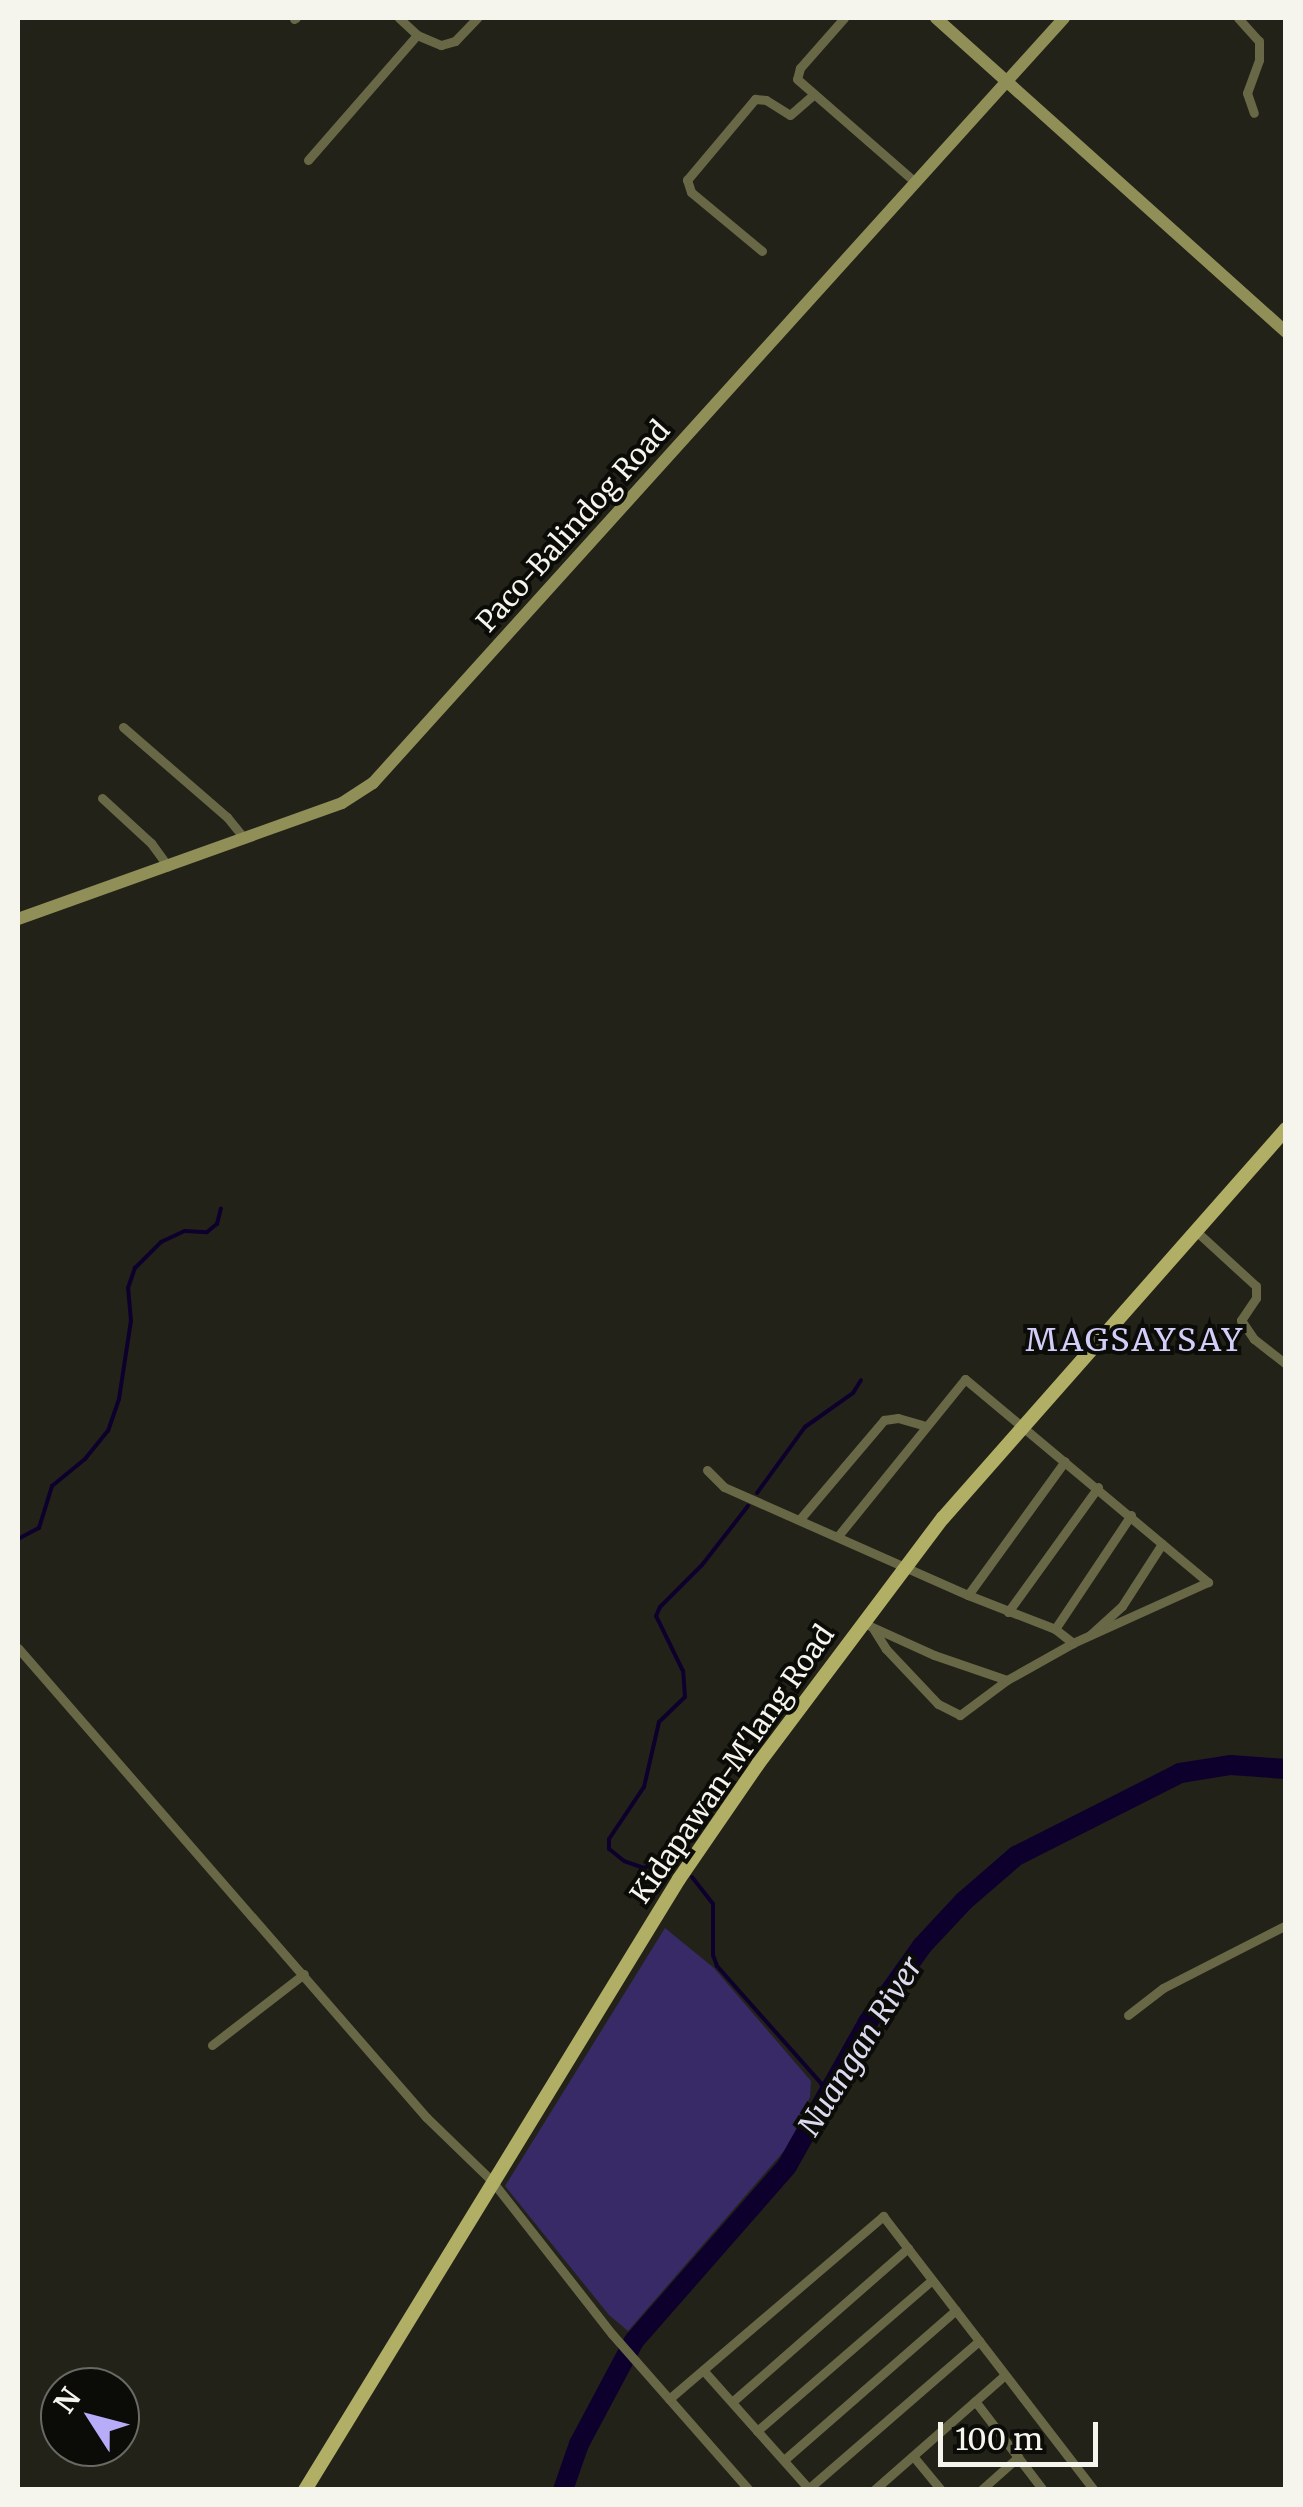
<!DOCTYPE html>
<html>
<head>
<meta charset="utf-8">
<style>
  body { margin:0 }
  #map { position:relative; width:1303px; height:2507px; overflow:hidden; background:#222219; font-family:Merriweather,serif }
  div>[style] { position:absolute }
  .green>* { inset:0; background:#372a67 }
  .stream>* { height:4px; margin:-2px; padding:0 2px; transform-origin:2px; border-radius:2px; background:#0e002c }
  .river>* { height:20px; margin:-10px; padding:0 10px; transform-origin:10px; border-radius:10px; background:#0e002c }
  .street>* { height:9px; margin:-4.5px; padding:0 4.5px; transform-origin:4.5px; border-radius:4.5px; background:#686846 }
  .secondary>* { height:12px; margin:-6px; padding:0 6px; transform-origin:6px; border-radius:6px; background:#918f58 }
  .primary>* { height:14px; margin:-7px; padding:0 7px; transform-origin:7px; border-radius:7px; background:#b1ae66 }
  span { translate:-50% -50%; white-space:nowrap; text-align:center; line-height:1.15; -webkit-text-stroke:8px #0b0b07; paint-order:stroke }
  .street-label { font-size:28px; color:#f5f5ee }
  .water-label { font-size:30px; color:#dcdaef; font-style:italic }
  .quarter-label { font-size:32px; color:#d2cef9; letter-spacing:2.5px }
  .frame { position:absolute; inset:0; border:20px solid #f5f5ee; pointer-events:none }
  .north { position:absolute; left:40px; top:2367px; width:100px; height:100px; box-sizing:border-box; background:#0b0b07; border:2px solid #696963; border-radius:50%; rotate:306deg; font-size:28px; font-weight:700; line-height:40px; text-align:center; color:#f5f5ee }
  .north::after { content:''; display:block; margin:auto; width:35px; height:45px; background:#b6acf8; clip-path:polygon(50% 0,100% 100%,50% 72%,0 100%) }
  .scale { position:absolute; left:938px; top:2422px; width:160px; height:45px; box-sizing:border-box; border:5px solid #f5f5ee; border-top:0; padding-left:12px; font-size:30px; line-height:35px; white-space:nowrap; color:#f5f5ee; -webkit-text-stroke:8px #0b0b07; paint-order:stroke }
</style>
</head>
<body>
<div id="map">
  <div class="green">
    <div style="clip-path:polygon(665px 1928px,714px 1968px,811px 2081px,810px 2097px,791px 2143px,628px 2331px,609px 2315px,505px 2186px)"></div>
  </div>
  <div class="stream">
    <div style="left:757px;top:1493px;width:82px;rotate:-54deg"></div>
    <div style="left:805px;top:1427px;width:59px;rotate:-35.3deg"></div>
    <div style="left:853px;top:1393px;width:15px;rotate:-58deg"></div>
    <div style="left:18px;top:1539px;width:24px;rotate:-28deg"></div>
    <div style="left:39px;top:1528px;width:44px;rotate:-72.8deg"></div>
    <div style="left:52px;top:1486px;width:43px;rotate:-39.3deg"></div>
    <div style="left:85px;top:1459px;width:36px;rotate:-51deg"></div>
    <div style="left:108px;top:1431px;width:34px;rotate:-71deg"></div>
    <div style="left:119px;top:1399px;width:79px;rotate:-81.3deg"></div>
    <div style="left:131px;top:1321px;width:33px;rotate:-95deg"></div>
    <div style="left:128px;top:1288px;width:21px;rotate:-71deg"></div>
    <div style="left:135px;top:1268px;width:37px;rotate:-45deg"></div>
    <div style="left:161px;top:1242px;width:26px;rotate:-25deg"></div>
    <div style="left:185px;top:1231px;width:22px;rotate:3deg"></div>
    <div style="left:207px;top:1232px;width:13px;rotate:-39deg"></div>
    <div style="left:217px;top:1224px;width:16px;rotate:-76deg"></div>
    <div style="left:675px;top:1865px;width:13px;rotate:-157deg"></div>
    <div style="left:663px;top:1860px;width:21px;rotate:157deg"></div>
    <div style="left:644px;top:1868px;width:21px;rotate:-161deg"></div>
    <div style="left:624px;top:1861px;width:19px;rotate:-141deg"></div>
    <div style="left:609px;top:1849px;width:10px;rotate:-90deg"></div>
    <div style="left:609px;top:1839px;width:63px;rotate:-56.1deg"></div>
    <div style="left:644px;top:1787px;width:67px;rotate:-77deg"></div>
    <div style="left:659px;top:1722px;width:36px;rotate:-44deg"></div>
    <div style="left:685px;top:1697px;width:26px;rotate:-94deg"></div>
    <div style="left:683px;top:1671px;width:61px;rotate:-116.1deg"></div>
    <div style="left:656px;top:1616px;width:10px;rotate:-66deg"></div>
    <div style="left:660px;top:1607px;width:59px;rotate:-45deg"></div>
    <div style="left:702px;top:1565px;width:75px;rotate:-52.1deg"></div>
    <div style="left:692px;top:1877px;width:34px;rotate:52deg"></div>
    <div style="left:713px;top:1904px;width:51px;rotate:90deg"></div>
    <div style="left:713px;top:1955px;width:12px;rotate:70deg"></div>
    <div style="left:717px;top:1966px;width:157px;rotate:48.4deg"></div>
    <div style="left:821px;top:2083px;width:11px;rotate:75deg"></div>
  </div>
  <div class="river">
    <div style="left:563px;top:2490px;width:49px;rotate:-70.8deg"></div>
    <div style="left:579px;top:2444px;width:117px;rotate:-61.9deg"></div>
    <div style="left:634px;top:2341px;width:232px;rotate:-48.8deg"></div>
    <div style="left:787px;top:2166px;width:165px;rotate:-60.6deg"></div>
    <div style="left:868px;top:2022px;width:93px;rotate:-54.6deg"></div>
    <div style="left:922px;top:1946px;width:62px;rotate:-47deg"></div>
    <div style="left:964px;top:1901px;width:69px;rotate:-40.9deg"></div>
    <div style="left:1016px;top:1856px;width:184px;rotate:-26.8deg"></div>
    <div style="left:1180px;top:1773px;width:52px;rotate:-8.9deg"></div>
    <div style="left:1231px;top:1765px;width:55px;rotate:4.2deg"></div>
  </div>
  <div class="street">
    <div style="left:399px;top:18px;width:25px;rotate:43deg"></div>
    <div style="left:417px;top:35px;width:26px;rotate:23deg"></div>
    <div style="left:441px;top:45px;width:15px;rotate:-16deg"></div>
    <div style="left:455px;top:41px;width:32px;rotate:-46deg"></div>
    <div style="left:844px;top:18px;width:67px;rotate:131.3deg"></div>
    <div style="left:800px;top:68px;width:11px;rotate:105deg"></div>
    <div style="left:797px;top:79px;width:155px;rotate:41.1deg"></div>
    <div style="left:1238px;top:18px;width:31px;rotate:48deg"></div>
    <div style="left:1259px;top:41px;width:19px;rotate:90deg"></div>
    <div style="left:1259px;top:60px;width:35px;rotate:110deg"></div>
    <div style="left:1247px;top:93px;width:21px;rotate:71deg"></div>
    <div style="left:294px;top:19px;width:2px;rotate:-27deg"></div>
    <div style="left:308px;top:160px;width:166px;rotate:-48.9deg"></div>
    <div style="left:762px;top:251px;width:92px;rotate:-140.3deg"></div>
    <div style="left:691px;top:192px;width:13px;rotate:-108deg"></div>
    <div style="left:687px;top:180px;width:106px;rotate:-50deg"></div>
    <div style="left:755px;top:99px;width:11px;rotate:5deg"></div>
    <div style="left:766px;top:100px;width:28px;rotate:32deg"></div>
    <div style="left:790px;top:115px;width:32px;rotate:-41deg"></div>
    <div style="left:123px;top:727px;width:138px;rotate:40.9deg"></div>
    <div style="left:227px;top:817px;width:27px;rotate:51deg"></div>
    <div style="left:102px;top:798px;width:67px;rotate:42.6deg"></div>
    <div style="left:151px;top:843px;width:29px;rotate:54deg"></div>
    <div style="left:1197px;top:1232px;width:80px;rotate:42.5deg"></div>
    <div style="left:1256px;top:1286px;width:12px;rotate:90deg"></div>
    <div style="left:1256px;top:1298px;width:27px;rotate:124deg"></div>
    <div style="left:1241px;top:1320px;width:23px;rotate:56deg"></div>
    <div style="left:1254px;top:1339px;width:41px;rotate:38deg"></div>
    <div style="left:707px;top:1470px;width:24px;rotate:45deg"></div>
    <div style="left:724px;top:1487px;width:267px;rotate:23.9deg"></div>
    <div style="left:968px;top:1595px;width:93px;rotate:21.3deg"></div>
    <div style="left:1055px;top:1629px;width:23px;rotate:38deg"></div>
    <div style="left:800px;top:1519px;width:130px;rotate:-49.7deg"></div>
    <div style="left:884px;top:1420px;width:14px;rotate:-8deg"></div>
    <div style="left:898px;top:1418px;width:29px;rotate:16deg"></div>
    <div style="left:838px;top:1536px;width:202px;rotate:-51deg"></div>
    <div style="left:965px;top:1379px;width:317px;rotate:39.9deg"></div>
    <div style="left:1208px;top:1582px;width:148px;rotate:155.7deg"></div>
    <div style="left:1073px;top:1643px;width:76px;rotate:150.7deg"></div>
    <div style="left:1007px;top:1680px;width:59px;rotate:143.3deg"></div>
    <div style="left:960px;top:1715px;width:25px;rotate:-153deg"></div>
    <div style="left:938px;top:1704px;width:76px;rotate:-133.4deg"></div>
    <div style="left:886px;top:1649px;width:25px;rotate:-122deg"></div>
    <div style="left:968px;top:1595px;width:165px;rotate:-54.1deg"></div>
    <div style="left:1008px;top:1612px;width:154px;rotate:-54.2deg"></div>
    <div style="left:870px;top:1626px;width:70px;rotate:24.4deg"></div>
    <div style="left:934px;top:1655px;width:77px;rotate:18.9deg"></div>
    <div style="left:1055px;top:1629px;width:137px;rotate:-56.3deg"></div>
    <div style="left:1090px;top:1635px;width:43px;rotate:-42.2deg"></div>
    <div style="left:1122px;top:1606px;width:74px;rotate:-57.2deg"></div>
    <div style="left:18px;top:1648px;width:622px;rotate:48.98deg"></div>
    <div style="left:426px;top:2117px;width:92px;rotate:44.1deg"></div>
    <div style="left:492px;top:2181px;width:194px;rotate:51.9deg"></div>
    <div style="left:612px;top:2334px;width:208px;rotate:48.7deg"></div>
    <div style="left:1128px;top:2015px;width:44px;rotate:-37.6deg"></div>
    <div style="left:1163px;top:1988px;width:138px;rotate:-27.1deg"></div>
    <div style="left:212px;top:2045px;width:116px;rotate:-37.7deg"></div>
    <div style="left:703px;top:2370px;width:161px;rotate:48.3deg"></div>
    <div style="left:669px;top:2399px;width:282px;rotate:-40.5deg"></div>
    <div style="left:883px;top:2216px;width:346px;rotate:52.4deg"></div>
    <div style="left:975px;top:2401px;width:112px;rotate:52.6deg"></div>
    <div style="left:732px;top:2402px;width:234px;rotate:-41.2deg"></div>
    <div style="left:757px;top:2431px;width:231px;rotate:-40.8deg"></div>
    <div style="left:913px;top:2456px;width:44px;rotate:50.5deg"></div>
    <div style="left:784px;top:2460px;width:228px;rotate:-41.1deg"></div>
    <div style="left:807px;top:2490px;width:228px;rotate:-40.9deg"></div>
    <div style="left:874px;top:2490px;width:174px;rotate:-41.3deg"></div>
    <div style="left:981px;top:2490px;width:50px;rotate:-41.7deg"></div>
  </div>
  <div class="secondary">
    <div style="left:936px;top:18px;width:470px;rotate:41.9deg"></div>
    <div style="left:18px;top:919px;width:344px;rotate:-19.7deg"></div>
    <div style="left:342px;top:803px;width:37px;rotate:-33deg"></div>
    <div style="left:373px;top:783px;width:1031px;rotate:-47.91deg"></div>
  </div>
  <div class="primary">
    <div style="left:305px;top:2490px;width:716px;rotate:-58.53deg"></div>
    <div style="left:679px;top:1879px;width:140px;rotate:-55.5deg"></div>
    <div style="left:758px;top:1764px;width:308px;rotate:-53.1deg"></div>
    <div style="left:943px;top:1518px;width:519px;rotate:-48.6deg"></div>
  </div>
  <div class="street-label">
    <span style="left:573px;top:526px;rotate:-48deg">Paco-Balindog Road</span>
    <span style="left:732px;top:1764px;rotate:-55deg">Kidapawan-M'lang Road</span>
  </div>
  <div class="water-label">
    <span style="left:860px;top:2046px;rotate:-58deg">Nuangan River</span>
  </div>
  <div class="quarter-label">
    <span style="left:1135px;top:1340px">MAGSAYSAY</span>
  </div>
  <div class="frame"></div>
  <div class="north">N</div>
  <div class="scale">100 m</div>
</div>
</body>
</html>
